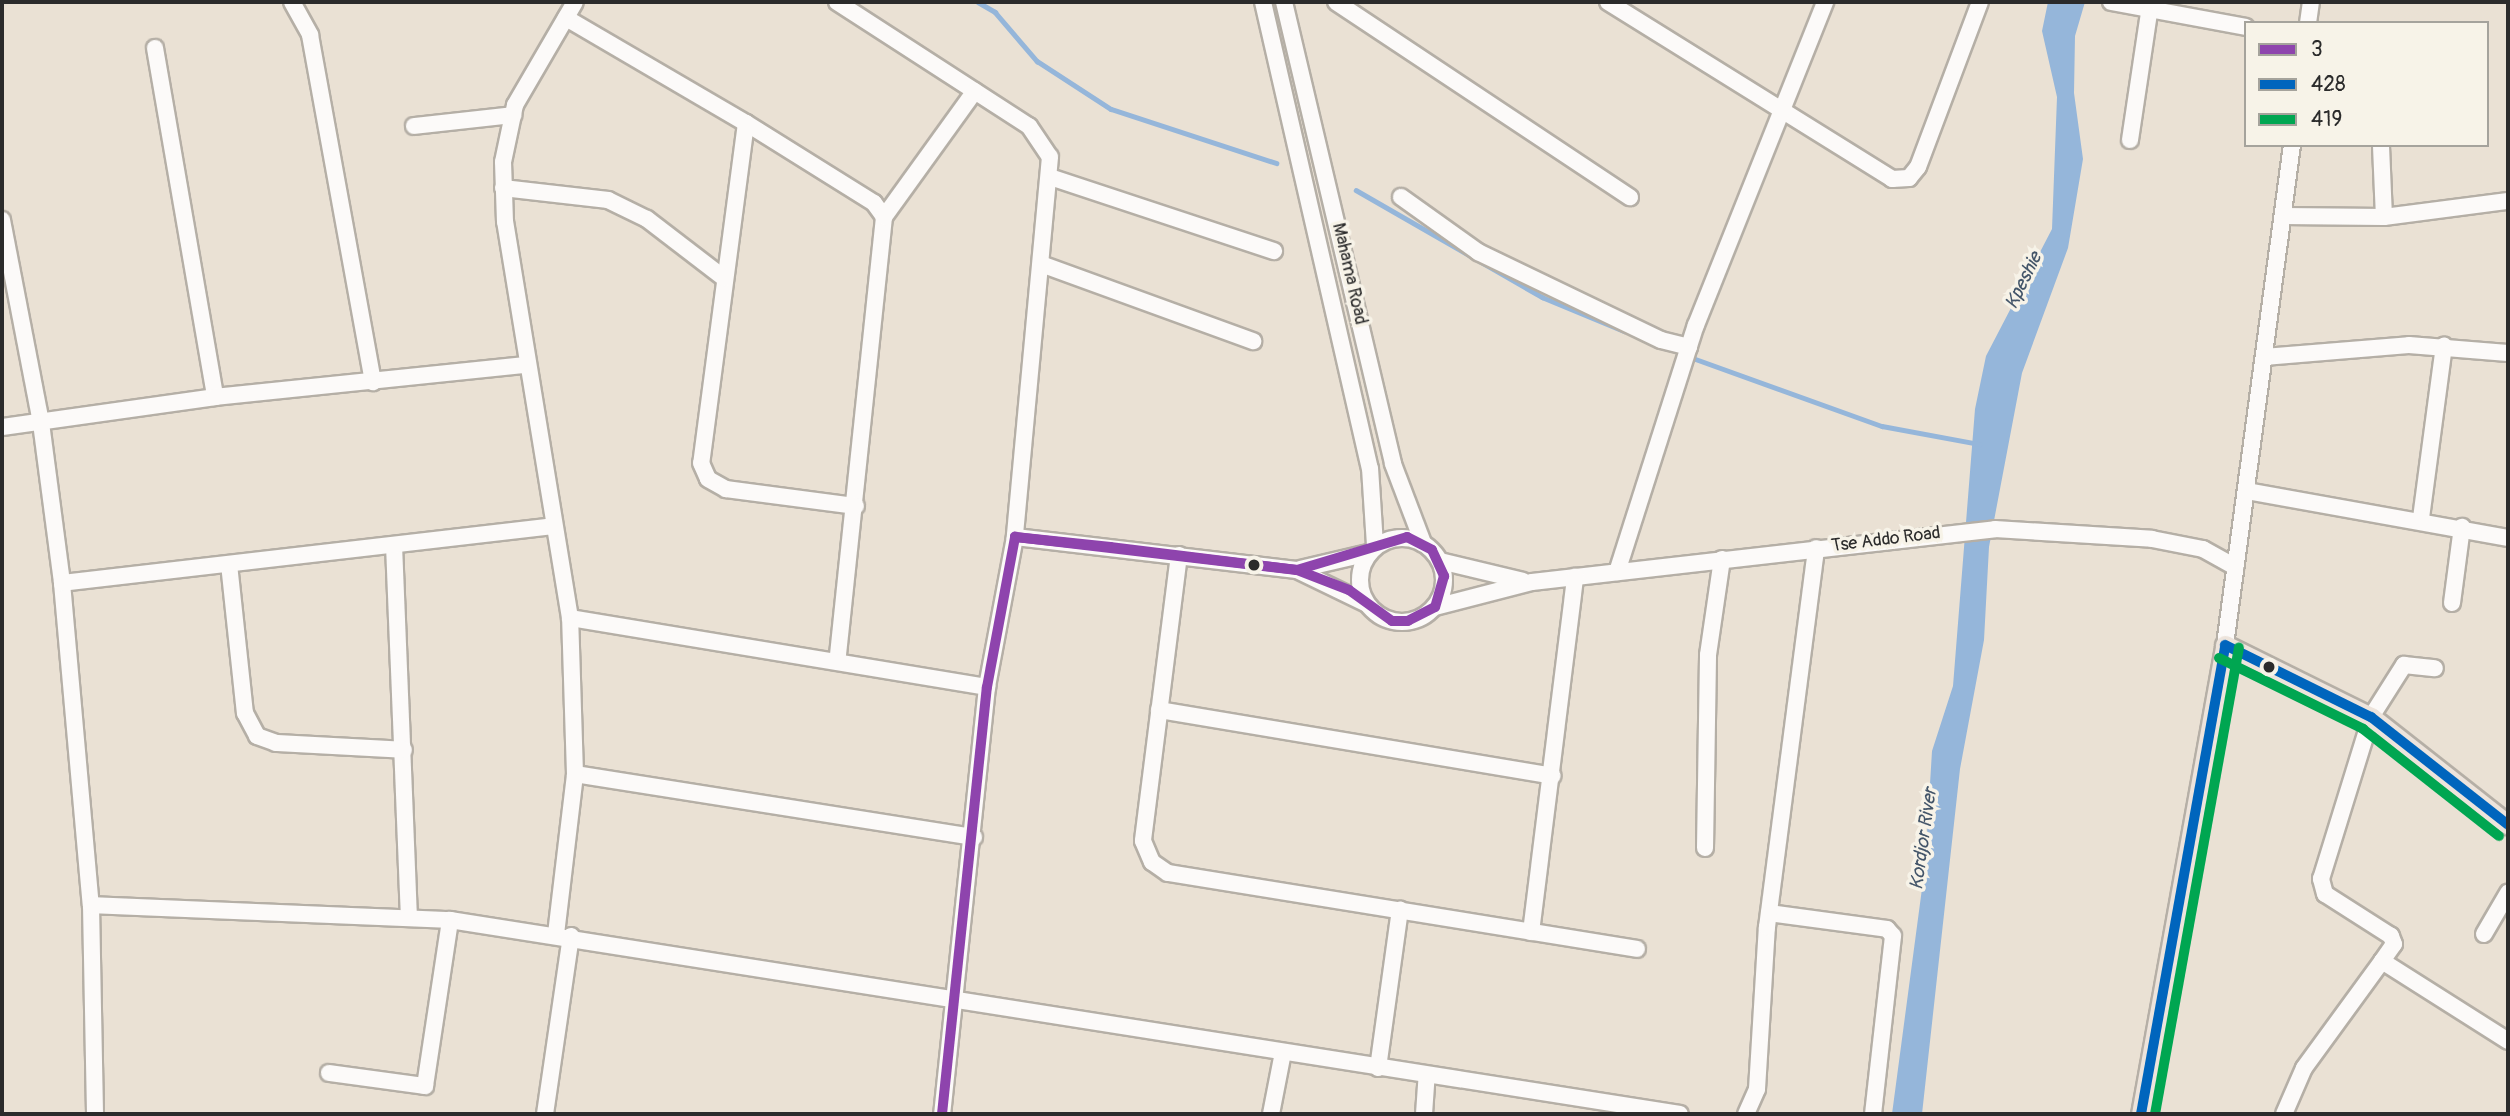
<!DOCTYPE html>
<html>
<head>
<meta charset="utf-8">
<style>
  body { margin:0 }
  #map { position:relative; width:2510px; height:1116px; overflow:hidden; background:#eae1d4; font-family:Pangolin,sans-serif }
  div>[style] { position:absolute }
  .water>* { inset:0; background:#95b6da }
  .stream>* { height:4.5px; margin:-2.25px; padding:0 2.25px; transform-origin:2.25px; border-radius:2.25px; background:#95b6da }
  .roads { filter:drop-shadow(2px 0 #b5afa6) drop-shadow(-2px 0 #b5afa6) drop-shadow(0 2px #b5afa6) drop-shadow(0 -2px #b5afa6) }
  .minor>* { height:16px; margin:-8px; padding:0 8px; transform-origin:8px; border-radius:8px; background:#fcfaf9 }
  .minor>.ring { margin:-8px; padding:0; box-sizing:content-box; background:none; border:16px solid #fcfaf9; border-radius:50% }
  .major>* { height:19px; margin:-9.5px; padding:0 9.5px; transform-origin:9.5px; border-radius:9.5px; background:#ede4dc }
  .bus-1>* { height:10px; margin:-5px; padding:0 5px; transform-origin:5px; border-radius:5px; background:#8e44ad }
  .bus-2>* { height:10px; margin:-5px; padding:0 5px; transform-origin:5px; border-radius:5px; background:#0065bd }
  .bus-3>* { height:10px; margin:-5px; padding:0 5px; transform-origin:5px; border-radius:5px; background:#00a651 }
  .dots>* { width:19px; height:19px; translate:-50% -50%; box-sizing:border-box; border:4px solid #f7f3e8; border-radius:50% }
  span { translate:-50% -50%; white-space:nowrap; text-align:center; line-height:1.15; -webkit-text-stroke:7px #f7f3e8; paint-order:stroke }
  .street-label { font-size:18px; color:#2b2b2b }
  .water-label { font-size:19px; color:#435569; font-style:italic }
  .frame { position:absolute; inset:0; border:4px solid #2b2b2b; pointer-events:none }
  .legend { position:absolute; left:2244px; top:21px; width:245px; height:126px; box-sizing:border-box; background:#f7f3e8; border:2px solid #a5a39c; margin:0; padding:9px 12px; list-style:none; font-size:21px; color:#2b2b2b }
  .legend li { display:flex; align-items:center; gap:14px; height:35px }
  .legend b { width:35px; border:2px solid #a5a39c }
</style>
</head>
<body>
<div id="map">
  <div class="water">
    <div style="clip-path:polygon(2048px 2px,2085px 2px,2075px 36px,2074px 93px,2083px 159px,2068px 248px,2022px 373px,1989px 547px,1984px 640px,1960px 769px,1922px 1114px,1892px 1114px,1925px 866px,1932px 751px,1953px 686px,1975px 409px,1986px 356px,2052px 229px,2057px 97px,2042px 31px)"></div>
  </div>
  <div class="stream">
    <div style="left:978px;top:2px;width:20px;rotate:30deg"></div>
    <div style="left:995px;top:12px;width:65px;rotate:49.4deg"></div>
    <div style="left:1037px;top:61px;width:88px;rotate:33deg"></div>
    <div style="left:1111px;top:109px;width:174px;rotate:18.1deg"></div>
    <div style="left:1356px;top:190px;width:215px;rotate:29.9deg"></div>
    <div style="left:1542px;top:297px;width:89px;rotate:22.5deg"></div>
    <div style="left:1690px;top:357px;width:204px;rotate:19.8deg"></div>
    <div style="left:1882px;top:426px;width:99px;rotate:10.5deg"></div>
  </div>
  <div class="roads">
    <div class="minor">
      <div style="left:292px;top:2px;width:38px;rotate:61deg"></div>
      <div style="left:310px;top:35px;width:353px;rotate:79.7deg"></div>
      <div style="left:837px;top:2px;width:229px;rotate:32.9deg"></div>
      <div style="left:1029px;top:126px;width:37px;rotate:56deg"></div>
      <div style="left:1050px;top:157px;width:382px;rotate:95.3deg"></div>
      <div style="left:1015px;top:537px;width:153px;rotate:100.6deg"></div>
      <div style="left:987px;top:687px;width:429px;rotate:96deg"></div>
      <div style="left:1263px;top:2px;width:478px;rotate:77.1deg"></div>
      <div style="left:1370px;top:468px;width:78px;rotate:86.3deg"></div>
      <div style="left:1284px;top:2px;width:475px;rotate:76.7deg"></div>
      <div style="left:1393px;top:464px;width:85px;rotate:69.2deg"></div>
      <div style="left:1336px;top:2px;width:353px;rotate:33.6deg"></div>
      <div style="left:1608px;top:2px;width:335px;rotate:31.9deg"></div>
      <div style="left:1892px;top:179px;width:17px;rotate:-3deg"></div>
      <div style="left:1909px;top:178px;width:14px;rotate:-51deg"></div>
      <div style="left:1918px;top:167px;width:176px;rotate:-69.4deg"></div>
      <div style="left:2111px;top:2px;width:137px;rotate:10.5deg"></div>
      <div style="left:566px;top:18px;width:208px;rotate:30.3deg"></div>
      <div style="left:746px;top:123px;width:151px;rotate:32deg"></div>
      <div style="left:874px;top:203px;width:17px;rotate:54deg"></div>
      <div style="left:884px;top:217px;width:446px;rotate:96deg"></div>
      <div style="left:2308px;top:23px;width:21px;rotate:-82deg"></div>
      <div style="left:155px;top:48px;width:354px;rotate:80.2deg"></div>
      <div style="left:746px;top:123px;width:343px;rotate:97.5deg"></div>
      <div style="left:701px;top:463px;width:17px;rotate:66deg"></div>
      <div style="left:708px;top:479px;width:21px;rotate:29deg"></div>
      <div style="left:726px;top:489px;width:131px;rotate:7.5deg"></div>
      <div style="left:414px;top:126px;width:100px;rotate:-6.3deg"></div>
      <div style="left:2130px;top:140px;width:128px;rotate:-81.5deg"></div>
      <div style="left:2381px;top:146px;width:71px;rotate:87.6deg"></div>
      <div style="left:1050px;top:177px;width:236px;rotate:18.3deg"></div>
      <div style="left:503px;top:188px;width:106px;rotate:6.5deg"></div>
      <div style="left:608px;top:200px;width:43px;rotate:26deg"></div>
      <div style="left:647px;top:219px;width:97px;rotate:37.5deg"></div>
      <div style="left:1401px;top:197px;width:95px;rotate:35.5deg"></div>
      <div style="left:1478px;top:252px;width:203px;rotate:25.7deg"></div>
      <div style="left:1661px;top:340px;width:29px;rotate:14deg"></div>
      <div style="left:2283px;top:216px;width:101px;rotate:0.6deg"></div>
      <div style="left:2384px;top:217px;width:125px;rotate:-7.4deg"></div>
      <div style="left:884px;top:217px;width:155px;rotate:-54.2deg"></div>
      <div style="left:2px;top:220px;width:207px;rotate:79.1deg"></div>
      <div style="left:41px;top:423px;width:161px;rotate:82.5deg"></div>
      <div style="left:62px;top:583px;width:323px;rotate:84.9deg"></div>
      <div style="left:91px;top:905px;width:209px;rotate:88.9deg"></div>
      <div style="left:1041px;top:264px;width:226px;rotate:20deg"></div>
      <div style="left:2264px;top:357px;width:145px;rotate:-4.7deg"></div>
      <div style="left:2409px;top:345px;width:99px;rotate:4.6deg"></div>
      <div style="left:2px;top:427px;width:215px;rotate:-8deg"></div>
      <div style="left:215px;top:397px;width:314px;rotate:-5.9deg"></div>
      <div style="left:2247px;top:491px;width:265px;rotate:10.2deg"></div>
      <div style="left:2421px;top:518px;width:174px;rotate:-82.4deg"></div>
      <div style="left:1015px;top:537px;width:284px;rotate:6.7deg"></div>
      <div style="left:1297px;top:570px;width:78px;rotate:25.9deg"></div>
      <div class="ring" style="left:1360px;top:538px;width:68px;height:68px"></div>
      <div style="left:394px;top:545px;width:369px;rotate:87.7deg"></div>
      <div style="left:1179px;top:555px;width:288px;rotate:97.2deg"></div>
      <div style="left:1143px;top:841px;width:23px;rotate:67deg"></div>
      <div style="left:1152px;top:862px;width:19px;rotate:35deg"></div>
      <div style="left:1168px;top:873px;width:475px;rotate:9.2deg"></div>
      <div style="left:1440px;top:561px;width:85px;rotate:13.5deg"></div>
      <div style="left:229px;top:564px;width:150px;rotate:83.9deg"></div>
      <div style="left:245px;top:713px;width:26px;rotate:62deg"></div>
      <div style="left:257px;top:736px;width:20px;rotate:20deg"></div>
      <div style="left:276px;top:743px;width:128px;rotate:3.1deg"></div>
      <div style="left:1300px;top:569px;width:71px;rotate:-13.1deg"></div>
      <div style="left:1617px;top:572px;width:259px;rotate:-72.3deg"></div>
      <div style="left:1696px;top:325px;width:348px;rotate:-68.2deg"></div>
      <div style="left:62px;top:583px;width:493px;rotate:-6.6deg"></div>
      <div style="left:2452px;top:603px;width:77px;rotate:-82.5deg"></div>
      <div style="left:1435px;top:607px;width:100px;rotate:-14.5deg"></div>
      <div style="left:1532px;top:582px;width:466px;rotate:-6.5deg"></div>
      <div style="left:1995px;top:529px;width:157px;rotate:3.6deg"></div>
      <div style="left:2152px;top:539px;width:52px;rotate:11.1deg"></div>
      <div style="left:2203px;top:549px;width:37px;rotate:29deg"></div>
      <div style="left:570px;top:618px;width:423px;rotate:9.4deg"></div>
      <div style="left:2225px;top:645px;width:504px;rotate:-82.37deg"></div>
      <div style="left:1159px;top:710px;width:399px;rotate:9.5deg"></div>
      <div style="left:575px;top:774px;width:404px;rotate:9deg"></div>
      <div style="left:1705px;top:848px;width:193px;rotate:-89.1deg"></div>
      <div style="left:1708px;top:655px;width:97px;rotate:-81.7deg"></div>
      <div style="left:91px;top:905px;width:359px;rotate:2.4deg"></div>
      <div style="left:450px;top:920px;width:1245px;rotate:8.96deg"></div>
      <div style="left:1769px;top:913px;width:119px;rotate:7.7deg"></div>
      <div style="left:1887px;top:929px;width:9px;rotate:49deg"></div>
      <div style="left:1893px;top:936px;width:179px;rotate:96.4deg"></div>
      <div style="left:1531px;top:932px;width:358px;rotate:-82.9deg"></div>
      <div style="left:556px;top:934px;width:161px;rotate:-83.2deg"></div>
      <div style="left:575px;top:774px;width:156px;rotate:-91.8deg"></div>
      <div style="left:570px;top:618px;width:401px;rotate:-99.3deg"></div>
      <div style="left:505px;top:222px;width:60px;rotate:-91.9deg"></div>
      <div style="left:503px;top:162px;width:58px;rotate:-78.1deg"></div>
      <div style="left:515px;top:105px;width:119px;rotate:-59.8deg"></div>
      <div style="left:2484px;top:934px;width:48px;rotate:-59.7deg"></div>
      <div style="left:2382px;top:961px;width:21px;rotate:-55deg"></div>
      <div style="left:2394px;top:944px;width:9px;rotate:-111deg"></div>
      <div style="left:2391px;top:936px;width:78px;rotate:-147.5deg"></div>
      <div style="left:2325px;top:894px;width:16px;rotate:-105deg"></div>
      <div style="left:2321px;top:879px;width:170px;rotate:-72.8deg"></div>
      <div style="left:2371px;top:717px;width:62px;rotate:-57.6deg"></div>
      <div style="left:2404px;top:665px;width:31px;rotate:6deg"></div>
      <div style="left:1378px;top:1068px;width:160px;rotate:-82.1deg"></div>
      <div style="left:329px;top:1073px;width:97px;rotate:7.7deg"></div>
      <div style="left:425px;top:1086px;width:168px;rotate:-81.4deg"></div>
      <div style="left:545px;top:1114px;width:180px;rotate:-81.7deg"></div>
      <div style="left:1271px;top:1114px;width:63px;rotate:-79deg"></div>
      <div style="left:1424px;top:1114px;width:39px;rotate:-86deg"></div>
      <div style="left:1746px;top:1114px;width:27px;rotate:-66deg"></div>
      <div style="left:1757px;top:1089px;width:162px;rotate:-86.5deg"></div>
      <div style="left:1767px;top:927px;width:382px;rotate:-82.6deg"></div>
      <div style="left:2284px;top:1114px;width:50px;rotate:-66.5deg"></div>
      <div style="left:2304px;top:1068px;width:132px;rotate:-53.9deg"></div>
      <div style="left:2382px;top:961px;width:149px;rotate:32.4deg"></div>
    </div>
    <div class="major">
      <div style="left:2141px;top:1114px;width:476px;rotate:-79.8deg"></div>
      <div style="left:2225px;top:645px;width:163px;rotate:26.3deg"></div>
      <div style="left:2371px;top:717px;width:174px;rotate:38.2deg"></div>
    </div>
  </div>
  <div class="bus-1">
    <div style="left:1015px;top:537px;width:96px;rotate:6deg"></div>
    <div style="left:1110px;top:547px;width:188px;rotate:7deg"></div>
    <div style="left:1297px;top:570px;width:284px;rotate:-173.3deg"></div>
    <div style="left:1407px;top:537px;width:28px;rotate:27deg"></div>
    <div style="left:1432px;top:550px;width:29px;rotate:65deg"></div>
    <div style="left:1444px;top:576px;width:32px;rotate:106deg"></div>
    <div style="left:1435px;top:607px;width:30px;rotate:153deg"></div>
    <div style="left:1408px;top:621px;width:16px;rotate:180deg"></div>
    <div style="left:1392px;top:621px;width:53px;rotate:-144.2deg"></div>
    <div style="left:1349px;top:590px;width:56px;rotate:-159deg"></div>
    <div style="left:1297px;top:570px;width:115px;rotate:-16.7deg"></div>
    <div style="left:942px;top:1114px;width:429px;rotate:-84deg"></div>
    <div style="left:987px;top:687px;width:153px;rotate:-79.4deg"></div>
  </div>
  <div class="bus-2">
    <div style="left:2225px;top:645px;width:163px;rotate:26.3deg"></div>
    <div style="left:2371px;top:717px;width:174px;rotate:38.2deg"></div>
    <div style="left:2141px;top:1114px;width:476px;rotate:-79.8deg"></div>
  </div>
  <div class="bus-3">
    <div style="left:2219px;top:658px;width:161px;rotate:26.2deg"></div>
    <div style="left:2363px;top:729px;width:173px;rotate:38.2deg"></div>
    <div style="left:2155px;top:1114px;width:474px;rotate:-79.8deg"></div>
  </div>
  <div class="dots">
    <div style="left:1254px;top:565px;background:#2b2b2b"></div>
    <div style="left:2269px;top:667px;background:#2b2b2b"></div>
  </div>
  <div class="street-label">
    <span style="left:1349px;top:274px;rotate:77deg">Mahama Road</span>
    <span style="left:1886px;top:540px;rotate:-7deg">Tse Addo Road</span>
  </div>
  <div class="water-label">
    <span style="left:2024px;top:281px;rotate:-64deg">Kpeshie</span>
    <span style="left:1924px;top:839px;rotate:-82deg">Kordjor River</span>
  </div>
  <div class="frame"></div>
  <ul class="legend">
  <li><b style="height:9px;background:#8e44ad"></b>3</li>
  <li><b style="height:9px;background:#0065bd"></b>428</li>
  <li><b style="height:9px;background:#00a651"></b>419</li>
  </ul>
</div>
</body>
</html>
